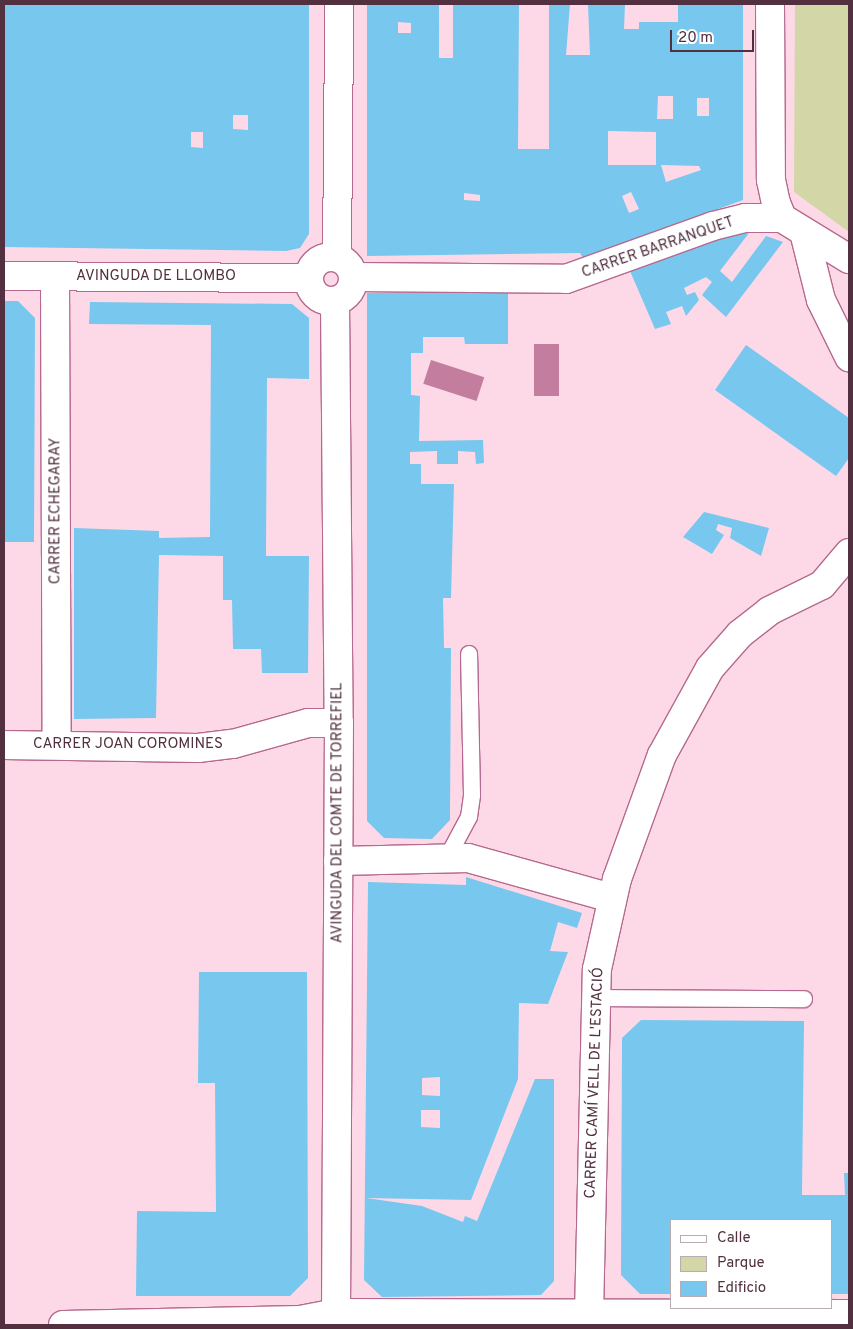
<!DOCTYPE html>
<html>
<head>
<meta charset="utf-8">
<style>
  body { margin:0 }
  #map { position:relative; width:853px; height:1329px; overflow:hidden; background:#fdd9e8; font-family:Overpass,sans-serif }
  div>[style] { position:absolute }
  .green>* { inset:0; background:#d3d6a6 }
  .water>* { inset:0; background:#c37d9e; transform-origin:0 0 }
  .building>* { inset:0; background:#77c7ee }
  .roads { filter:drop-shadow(1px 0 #b6698e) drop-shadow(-1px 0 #b6698e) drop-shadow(0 1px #b6698e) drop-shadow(0 -1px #b6698e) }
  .lane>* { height:16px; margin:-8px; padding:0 8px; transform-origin:8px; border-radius:8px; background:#fff }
  .street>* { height:28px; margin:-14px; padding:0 14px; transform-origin:14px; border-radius:14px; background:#fff }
  .secondary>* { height:28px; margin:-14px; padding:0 14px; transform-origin:14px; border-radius:14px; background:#fff }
  .secondary>.ring { margin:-14px; padding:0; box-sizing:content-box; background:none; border:28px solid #fff; border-radius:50% }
  span { translate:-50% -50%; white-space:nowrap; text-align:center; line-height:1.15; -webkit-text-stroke:5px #fff; paint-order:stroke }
  .street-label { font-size:15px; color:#523040 }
  .frame { position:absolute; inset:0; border:5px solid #523040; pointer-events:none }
  .legend { position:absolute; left:670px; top:1219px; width:162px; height:90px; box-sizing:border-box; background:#fff; border:1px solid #baacb3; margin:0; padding:6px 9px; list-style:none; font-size:15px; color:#523040 }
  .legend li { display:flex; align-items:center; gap:10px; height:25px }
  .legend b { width:25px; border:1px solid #baacb3 }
  .scale { position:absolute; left:670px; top:30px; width:84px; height:22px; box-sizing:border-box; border:2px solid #523040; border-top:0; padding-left:6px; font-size:15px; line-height:18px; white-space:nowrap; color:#523040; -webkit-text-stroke:4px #fff; paint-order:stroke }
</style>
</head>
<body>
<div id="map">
  <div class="green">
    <div style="clip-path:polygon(795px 4px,849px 4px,849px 232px,794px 192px)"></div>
  </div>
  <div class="water">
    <div style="left:534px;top:344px;width:25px;height:52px"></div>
    <div style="left:431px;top:360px;width:56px;height:25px;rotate:18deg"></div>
  </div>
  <div class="building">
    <div style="clip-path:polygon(evenodd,4px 4px,309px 4px,309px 234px,300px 248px,286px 251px,4px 247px,4px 4px,233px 115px,248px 115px,248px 130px,233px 129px,233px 115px,4px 4px,191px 132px,203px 132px,203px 148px,191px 147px,191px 132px)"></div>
    <div style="clip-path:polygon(evenodd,367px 4px,439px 4px,439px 58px,453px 58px,453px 4px,519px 4px,518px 149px,549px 149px,549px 4px,570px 4px,566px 55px,590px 55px,588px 4px,625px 4px,624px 29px,639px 29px,639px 22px,678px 22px,678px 4px,743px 4px,743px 200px,583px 258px,580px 253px,367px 256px,367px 4px,398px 22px,411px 23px,411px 33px,398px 33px,398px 22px,367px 4px,658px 96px,673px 96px,673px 119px,657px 119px,658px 96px,367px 4px,697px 98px,709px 98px,709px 116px,697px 116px,697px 98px,367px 4px,608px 131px,656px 132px,656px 165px,608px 165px,608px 131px,367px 4px,661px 165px,699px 166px,701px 170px,666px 182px,661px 165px,367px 4px,631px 192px,639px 209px,629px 213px,622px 196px,631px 192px,367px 4px,464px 193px,480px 195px,480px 201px,464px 200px,464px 193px)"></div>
    <div style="clip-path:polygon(749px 233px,720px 271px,732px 282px,766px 236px,783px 242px,726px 317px,702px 295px,712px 282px,706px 277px,684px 288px,687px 295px,695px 292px,699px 300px,686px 316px,682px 306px,666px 312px,671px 324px,655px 329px,630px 271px,714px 238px)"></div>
    <div style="clip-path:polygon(367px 293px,508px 293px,508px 344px,465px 344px,464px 337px,423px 337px,423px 353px,411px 353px,411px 395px,420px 396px,419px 441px,483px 440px,484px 463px,476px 464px,475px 452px,458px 451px,458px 464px,437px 464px,437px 451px,410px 452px,410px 464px,421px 464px,421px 484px,454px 484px,451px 598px,443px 598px,444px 648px,451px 648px,450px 820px,432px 839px,384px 838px,367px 821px)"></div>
    <div style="clip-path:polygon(4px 301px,18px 301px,35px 318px,34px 542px,4px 542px)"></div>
    <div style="clip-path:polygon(90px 302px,292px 304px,309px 318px,309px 379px,267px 378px,266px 556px,309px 556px,308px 673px,262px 673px,261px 649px,233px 649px,232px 600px,223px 600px,223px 556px,159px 555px,156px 718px,74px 719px,74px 528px,159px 531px,159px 538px,210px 537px,211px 325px,89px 324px)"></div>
    <div style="clip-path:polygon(746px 345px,849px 418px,849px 458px,836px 476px,715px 390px)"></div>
    <div style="clip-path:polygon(704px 512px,769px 528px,761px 556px,730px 538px,732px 528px,718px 524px,716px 530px,724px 535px,712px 554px,683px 537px)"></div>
    <div style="clip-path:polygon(evenodd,466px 877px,582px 913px,577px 928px,558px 922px,550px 951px,568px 952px,548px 1004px,519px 1003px,518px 1079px,471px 1200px,366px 1198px,422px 1206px,463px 1222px,465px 1216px,477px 1221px,535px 1079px,554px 1079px,554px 1281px,541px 1295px,382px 1297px,364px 1280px,368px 882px,466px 885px,466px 877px,440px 1077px,440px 1096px,422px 1095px,422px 1078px,440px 1077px,466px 877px,421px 1110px,440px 1110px,440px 1128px,421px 1127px,421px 1110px)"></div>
    <div style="clip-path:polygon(199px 972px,307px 972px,308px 1278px,290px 1296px,136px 1296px,137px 1211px,216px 1212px,215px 1083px,198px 1083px)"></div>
    <div style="clip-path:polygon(641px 1020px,804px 1021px,802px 1195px,845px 1195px,844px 1173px,849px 1173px,849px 1294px,832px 1294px,832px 1220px,672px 1220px,672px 1294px,640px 1294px,621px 1275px,622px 1038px)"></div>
  </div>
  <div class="roads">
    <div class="lane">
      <div style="left:447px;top:858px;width:47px;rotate:-61.8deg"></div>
      <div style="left:469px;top:817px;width:22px;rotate:-82deg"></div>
      <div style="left:472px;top:795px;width:141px;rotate:-91.2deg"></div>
      <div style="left:596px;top:998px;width:208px;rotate:0.3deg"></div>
    </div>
    <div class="street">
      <div style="left:770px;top:4px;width:176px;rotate:89.7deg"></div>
      <div style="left:771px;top:180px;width:24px;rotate:78deg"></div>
      <div style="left:776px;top:203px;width:16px;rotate:68deg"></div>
      <div style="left:782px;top:218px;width:79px;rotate:31.5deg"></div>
      <div style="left:804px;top:232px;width:70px;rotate:76deg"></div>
      <div style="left:821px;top:300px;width:64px;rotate:63.8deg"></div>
      <div style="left:55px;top:276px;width:469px;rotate:89.8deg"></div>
      <div style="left:353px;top:277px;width:213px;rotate:0.5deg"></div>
      <div style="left:566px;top:279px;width:156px;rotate:-19.8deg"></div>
      <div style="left:713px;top:226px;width:33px;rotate:-14deg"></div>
      <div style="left:745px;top:218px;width:37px"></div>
      <div style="left:4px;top:745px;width:194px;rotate:0.9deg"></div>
      <div style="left:198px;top:748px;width:35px;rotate:-7deg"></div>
      <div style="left:233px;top:744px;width:78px;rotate:-15.6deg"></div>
      <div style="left:308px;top:723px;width:31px"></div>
      <div style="left:338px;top:861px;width:130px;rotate:-1.3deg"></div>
      <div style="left:468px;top:858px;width:148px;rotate:15.6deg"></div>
      <div style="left:589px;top:1315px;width:346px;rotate:-88.7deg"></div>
      <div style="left:597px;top:969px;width:92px;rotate:-77.5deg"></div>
      <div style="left:617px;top:879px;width:132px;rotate:-70.1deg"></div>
      <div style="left:662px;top:755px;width:99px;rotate:-61.1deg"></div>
      <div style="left:710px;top:668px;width:45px;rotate:-48.6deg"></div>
      <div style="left:740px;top:634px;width:37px;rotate:-38deg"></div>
      <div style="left:769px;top:611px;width:59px;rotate:-26.1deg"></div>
      <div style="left:822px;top:585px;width:42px;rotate:-49.8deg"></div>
      <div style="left:63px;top:1325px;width:237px;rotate:-1.2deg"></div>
      <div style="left:300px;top:1320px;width:37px;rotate:-11deg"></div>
      <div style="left:336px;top:1313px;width:513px;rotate:0.11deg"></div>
    </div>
    <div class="secondary">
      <div class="ring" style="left:309px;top:257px;width:16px;height:16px"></div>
      <div style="left:337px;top:257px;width:253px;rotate:-89.5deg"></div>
      <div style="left:4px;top:276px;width:304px;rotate:0.4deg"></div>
      <div style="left:335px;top:301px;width:422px;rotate:89.5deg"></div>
      <div style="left:339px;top:723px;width:602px;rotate:90.29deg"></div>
    </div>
  </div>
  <div class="street-label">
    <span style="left:658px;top:248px;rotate:-19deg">CARRER BARRANQUET</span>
    <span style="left:156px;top:277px">AVINGUDA DE LLOMBO</span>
    <span style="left:56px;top:511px;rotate:-90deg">CARRER ECHEGARAY</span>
    <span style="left:128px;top:745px">CARRER JOAN COROMINES</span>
    <span style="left:338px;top:813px;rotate:-90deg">AVINGUDA DEL COMTE DE TORREFIEL</span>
    <span style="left:595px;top:1083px;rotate:-88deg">CARRER CAMÍ VELL DE L'ESTACIÓ</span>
  </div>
  <div class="frame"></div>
  <ul class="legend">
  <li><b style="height:6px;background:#fff"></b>Calle</li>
  <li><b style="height:14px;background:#d3d6a6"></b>Parque</li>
  <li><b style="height:14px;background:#77c7ee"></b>Edificio</li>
  </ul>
  <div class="scale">20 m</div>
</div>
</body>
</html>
